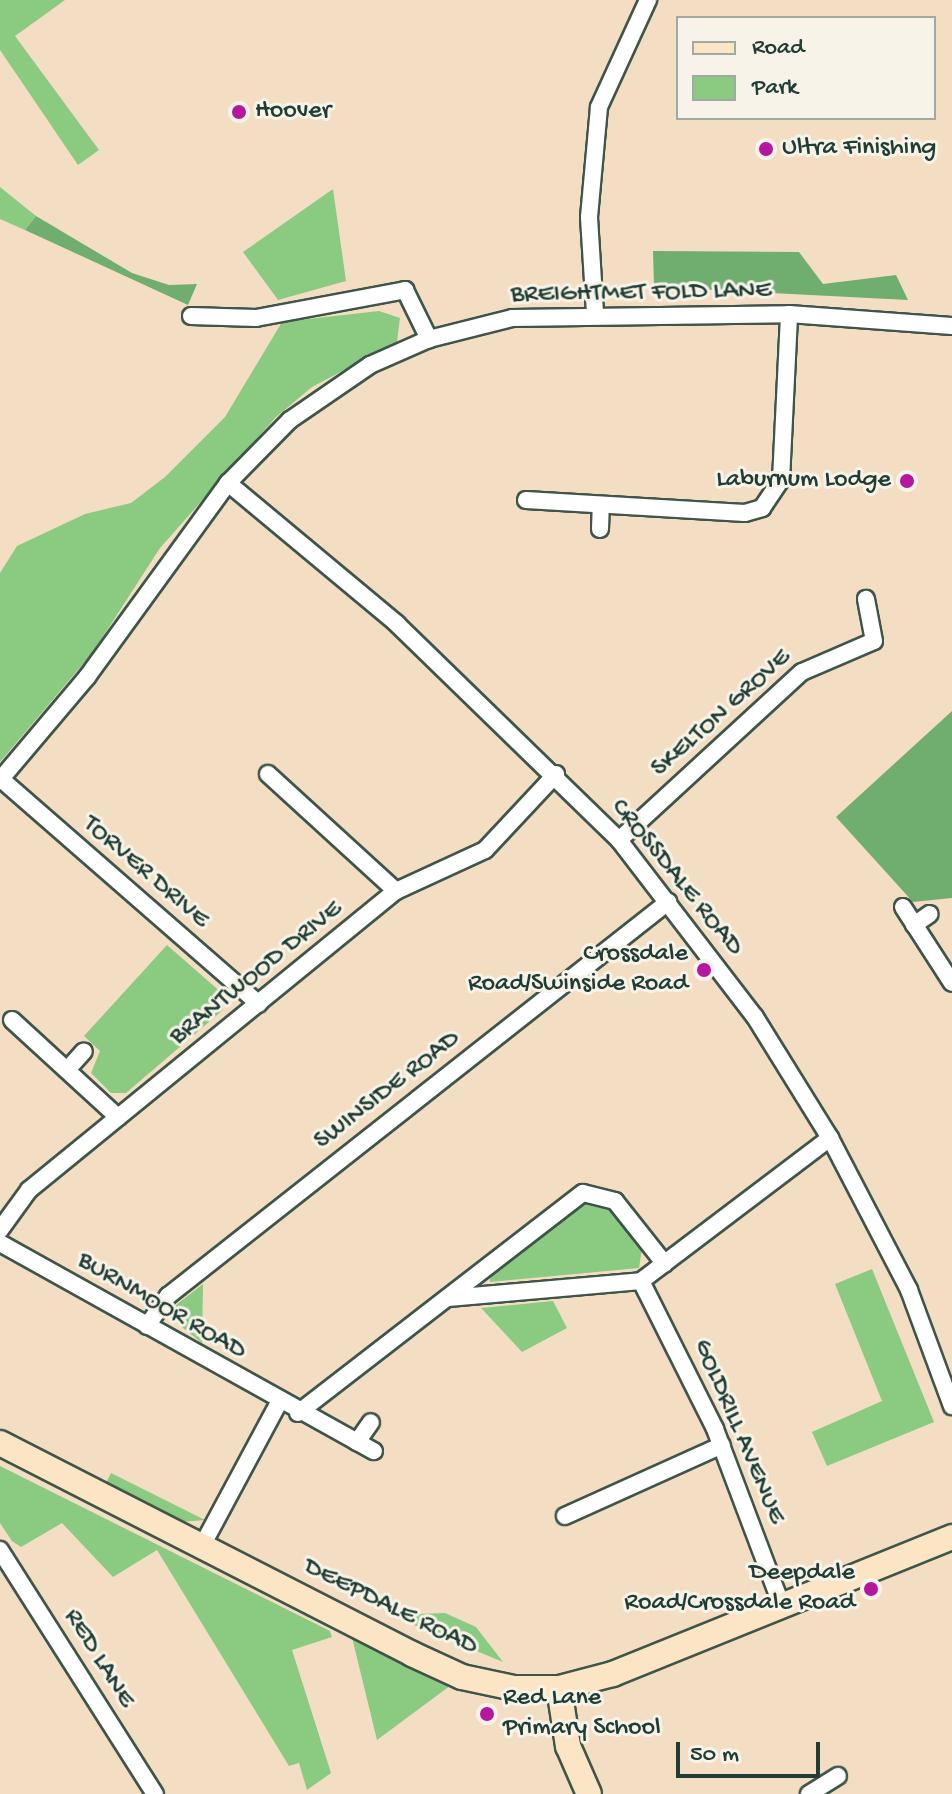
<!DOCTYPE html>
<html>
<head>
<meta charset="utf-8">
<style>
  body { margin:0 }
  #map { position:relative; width:952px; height:1794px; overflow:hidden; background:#f4dec3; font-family:"Gochi Hand",sans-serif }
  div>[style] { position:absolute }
  .green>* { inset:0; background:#8aca81 }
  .forest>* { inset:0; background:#6fae6f }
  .roads { filter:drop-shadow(2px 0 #3f5549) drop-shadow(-2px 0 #3f5549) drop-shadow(0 2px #3f5549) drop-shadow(0 -2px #3f5549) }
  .street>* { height:16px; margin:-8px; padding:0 8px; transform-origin:8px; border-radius:8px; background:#fff }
  .secondary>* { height:24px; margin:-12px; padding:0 12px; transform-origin:12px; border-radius:12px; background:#fce5c4 }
  .dots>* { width:22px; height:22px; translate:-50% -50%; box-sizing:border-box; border:4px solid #f7f3e8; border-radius:50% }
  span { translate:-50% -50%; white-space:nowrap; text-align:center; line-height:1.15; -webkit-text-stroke:6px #f7f3e8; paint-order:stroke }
  .poi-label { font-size:26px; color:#1f3d34 }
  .left { translate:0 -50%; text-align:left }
  .right { translate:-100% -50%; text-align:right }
  .street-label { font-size:26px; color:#1f3d34 }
  .legend { position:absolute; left:676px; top:16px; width:260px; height:104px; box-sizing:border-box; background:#f7f3e8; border:2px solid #a1aaa0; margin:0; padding:10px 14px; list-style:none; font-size:24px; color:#1f3d34 }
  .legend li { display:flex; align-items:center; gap:16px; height:40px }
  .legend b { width:40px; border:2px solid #a1aaa0 }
  .scale { position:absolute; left:676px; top:1742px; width:144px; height:36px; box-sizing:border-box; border:4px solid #1f3d34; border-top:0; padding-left:10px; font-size:24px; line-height:28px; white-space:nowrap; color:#1f3d34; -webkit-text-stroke:6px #f7f3e8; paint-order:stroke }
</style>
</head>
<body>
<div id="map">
  <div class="green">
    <div style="clip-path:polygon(0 0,65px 0,15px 36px,99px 150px,78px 165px,0 50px)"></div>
    <div style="clip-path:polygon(0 187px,36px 216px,25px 230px,0 219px)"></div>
    <div style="clip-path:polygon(333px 189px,346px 281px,278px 300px,243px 252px)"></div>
    <div style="clip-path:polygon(379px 311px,400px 318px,397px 342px,312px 387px,276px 417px,160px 548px,93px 652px,0 762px,0 573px,17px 546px,85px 514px,131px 503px,165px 477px,225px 417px,282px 322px)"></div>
    <div style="clip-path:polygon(167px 945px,223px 994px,223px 1010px,126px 1093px,111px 1093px,91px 1073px,100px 1051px,84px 1036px)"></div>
    <div style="clip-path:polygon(586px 1200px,606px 1205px,642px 1249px,639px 1268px,490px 1282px,490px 1274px)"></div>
    <div style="clip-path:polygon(872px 1269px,934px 1422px,827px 1466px,812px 1432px,882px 1401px,835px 1284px)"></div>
    <div style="clip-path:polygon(203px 1284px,202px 1343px,172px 1319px,176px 1305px)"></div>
    <div style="clip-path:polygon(553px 1301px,567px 1328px,522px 1352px,481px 1308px)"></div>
    <div style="clip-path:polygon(0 1466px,330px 1631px,332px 1637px,292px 1650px,331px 1773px,307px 1790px,299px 1763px,289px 1766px,157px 1550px,113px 1577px,62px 1523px,21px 1547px,12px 1541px,0 1523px)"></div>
    <div style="clip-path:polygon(111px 1473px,205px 1520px,181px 1522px,106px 1483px)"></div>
    <div style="clip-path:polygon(445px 1613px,476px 1627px,503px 1662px,390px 1615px)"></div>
    <div style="clip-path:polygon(348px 1621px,462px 1677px,377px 1740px)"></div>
  </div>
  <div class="forest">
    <div style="clip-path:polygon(36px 216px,132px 273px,169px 285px,197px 284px,188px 305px,25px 230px)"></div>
    <div style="clip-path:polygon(653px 251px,799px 252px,823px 284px,896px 275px,908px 300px,654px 287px)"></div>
    <div style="clip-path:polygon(952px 711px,952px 898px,913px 902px,836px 817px)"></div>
  </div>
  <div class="roads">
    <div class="street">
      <div style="left:595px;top:313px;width:96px;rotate:-93.6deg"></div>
      <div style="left:589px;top:217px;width:110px;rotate:-84.8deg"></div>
      <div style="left:599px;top:107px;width:118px;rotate:-65.4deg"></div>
      <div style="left:191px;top:316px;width:65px;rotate:1.8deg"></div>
      <div style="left:256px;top:318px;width:152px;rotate:-10.6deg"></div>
      <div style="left:405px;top:290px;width:55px;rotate:63.9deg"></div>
      <div style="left:228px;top:483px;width:220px;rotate:39.8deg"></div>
      <div style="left:397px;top:624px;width:310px;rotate:44.2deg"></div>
      <div style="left:619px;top:840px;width:223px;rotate:52.5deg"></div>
      <div style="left:755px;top:1017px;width:142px;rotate:58.2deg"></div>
      <div style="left:830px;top:1138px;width:171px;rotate:62.5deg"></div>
      <div style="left:909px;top:1290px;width:124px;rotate:69.7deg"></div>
      <div style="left:526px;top:500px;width:219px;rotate:3.4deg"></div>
      <div style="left:745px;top:513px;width:18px;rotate:-16deg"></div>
      <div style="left:762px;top:508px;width:34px;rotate:-56deg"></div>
      <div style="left:781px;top:480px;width:166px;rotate:-87.2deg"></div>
      <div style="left:600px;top:529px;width:24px;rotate:-88deg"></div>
      <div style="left:268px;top:774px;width:173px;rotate:42.4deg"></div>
      <div style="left:1px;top:779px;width:342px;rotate:41.1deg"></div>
      <div style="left:0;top:780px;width:135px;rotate:-49.8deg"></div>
      <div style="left:87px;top:677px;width:240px;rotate:-54deg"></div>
      <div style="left:228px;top:483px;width:88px;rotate:-45.5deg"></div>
      <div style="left:290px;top:420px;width:97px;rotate:-34.5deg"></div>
      <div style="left:370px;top:365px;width:64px;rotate:-23.8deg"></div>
      <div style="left:429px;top:339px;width:86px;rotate:-14.2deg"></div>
      <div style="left:512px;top:318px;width:277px;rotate:-0.8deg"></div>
      <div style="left:789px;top:314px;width:163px;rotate:4.2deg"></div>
      <div style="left:619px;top:840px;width:248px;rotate:-42.6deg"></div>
      <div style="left:802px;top:672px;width:78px;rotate:-23.3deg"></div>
      <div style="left:874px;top:641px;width:43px;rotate:-100.8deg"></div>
      <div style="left:903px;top:907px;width:90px;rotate:57.2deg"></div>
      <div style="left:914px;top:925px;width:19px;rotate:-35deg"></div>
      <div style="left:12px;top:1020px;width:144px;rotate:42.5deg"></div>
      <div style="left:67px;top:1070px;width:25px;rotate:-48deg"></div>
      <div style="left:0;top:1230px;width:49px;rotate:-54.1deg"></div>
      <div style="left:29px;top:1190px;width:473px;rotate:-39.2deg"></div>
      <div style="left:396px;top:891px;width:98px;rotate:-24.7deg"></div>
      <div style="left:485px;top:850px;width:104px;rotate:-46.9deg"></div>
      <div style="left:0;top:1243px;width:428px;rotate:29.1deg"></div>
      <div style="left:641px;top:1281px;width:165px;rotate:63.4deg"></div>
      <div style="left:715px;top:1429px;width:189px;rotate:69.3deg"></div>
      <div style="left:448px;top:1298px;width:194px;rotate:-5deg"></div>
      <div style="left:641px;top:1281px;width:237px;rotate:-37.1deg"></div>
      <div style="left:147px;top:1326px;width:37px;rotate:-55deg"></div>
      <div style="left:168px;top:1296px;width:637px;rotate:-38.24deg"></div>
      <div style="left:298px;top:1413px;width:360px;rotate:-37.7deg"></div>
      <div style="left:583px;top:1193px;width:33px;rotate:14deg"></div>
      <div style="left:615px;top:1201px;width:80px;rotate:51.6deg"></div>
      <div style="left:357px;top:1442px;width:24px;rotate:-55deg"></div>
      <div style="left:565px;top:1516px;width:172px;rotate:-24.3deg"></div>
      <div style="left:202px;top:1546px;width:161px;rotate:-61.8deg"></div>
      <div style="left:0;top:1550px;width:289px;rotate:57.6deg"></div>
      <div style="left:809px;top:1794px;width:34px;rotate:-32deg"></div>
    </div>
    <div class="secondary">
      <div style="left:0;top:1443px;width:463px;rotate:27.1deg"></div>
      <div style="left:412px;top:1654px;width:55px;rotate:24.7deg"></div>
      <div style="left:462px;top:1677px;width:53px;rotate:11.9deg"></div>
      <div style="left:514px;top:1688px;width:45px"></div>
      <div style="left:559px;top:1688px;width:56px;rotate:-14.5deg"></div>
      <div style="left:613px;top:1674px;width:366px;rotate:-22deg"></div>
      <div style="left:559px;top:1688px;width:59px;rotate:81.2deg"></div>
      <div style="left:568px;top:1746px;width:52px;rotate:66.4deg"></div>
    </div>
  </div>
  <div class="dots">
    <div style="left:239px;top:112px;background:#b5179e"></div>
    <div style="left:766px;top:149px;background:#b5179e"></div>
    <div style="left:907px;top:481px;background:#b5179e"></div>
    <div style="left:704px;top:970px;background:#b5179e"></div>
    <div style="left:871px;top:1589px;background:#b5179e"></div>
    <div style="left:487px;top:1714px;background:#b5179e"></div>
  </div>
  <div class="poi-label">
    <span class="left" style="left:255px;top:112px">Hoover</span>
    <span class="left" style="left:782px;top:149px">Ultra Finishing</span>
    <span class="right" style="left:891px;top:481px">Laburnum Lodge</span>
    <span class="right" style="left:688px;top:970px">Crossdale<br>Road/Swinside Road</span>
    <span class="right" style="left:855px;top:1589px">Deepdale<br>Road/Crossdale Road</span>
    <span class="left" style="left:503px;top:1714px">Red Lane<br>Primary School</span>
  </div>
  <div class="street-label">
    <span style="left:641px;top:294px;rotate:-1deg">BREIGHTMET FOLD LANE</span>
    <span style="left:722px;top:714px;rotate:-42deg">SKELTON GROVE</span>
    <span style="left:145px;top:873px;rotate:41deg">TORVER DRIVE</span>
    <span style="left:676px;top:878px;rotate:51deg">CROSSDALE ROAD</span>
    <span style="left:257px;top:974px;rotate:-39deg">BRANTWOOD DRIVE</span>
    <span style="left:388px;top:1091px;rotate:-38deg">SWINSIDE ROAD</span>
    <span style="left:161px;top:1307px;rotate:30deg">BURNMOOR ROAD</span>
    <span style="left:738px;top:1432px;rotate:67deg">GOLDRILL AVENUE</span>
    <span style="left:390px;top:1608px;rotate:26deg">DEEPDALE ROAD</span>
    <span style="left:98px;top:1659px;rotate:58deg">RED LANE</span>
  </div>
  <ul class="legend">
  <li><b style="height:10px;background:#fce5c4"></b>Road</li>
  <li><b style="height:22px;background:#8aca81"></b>Park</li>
  </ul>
  <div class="scale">50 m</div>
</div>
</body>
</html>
